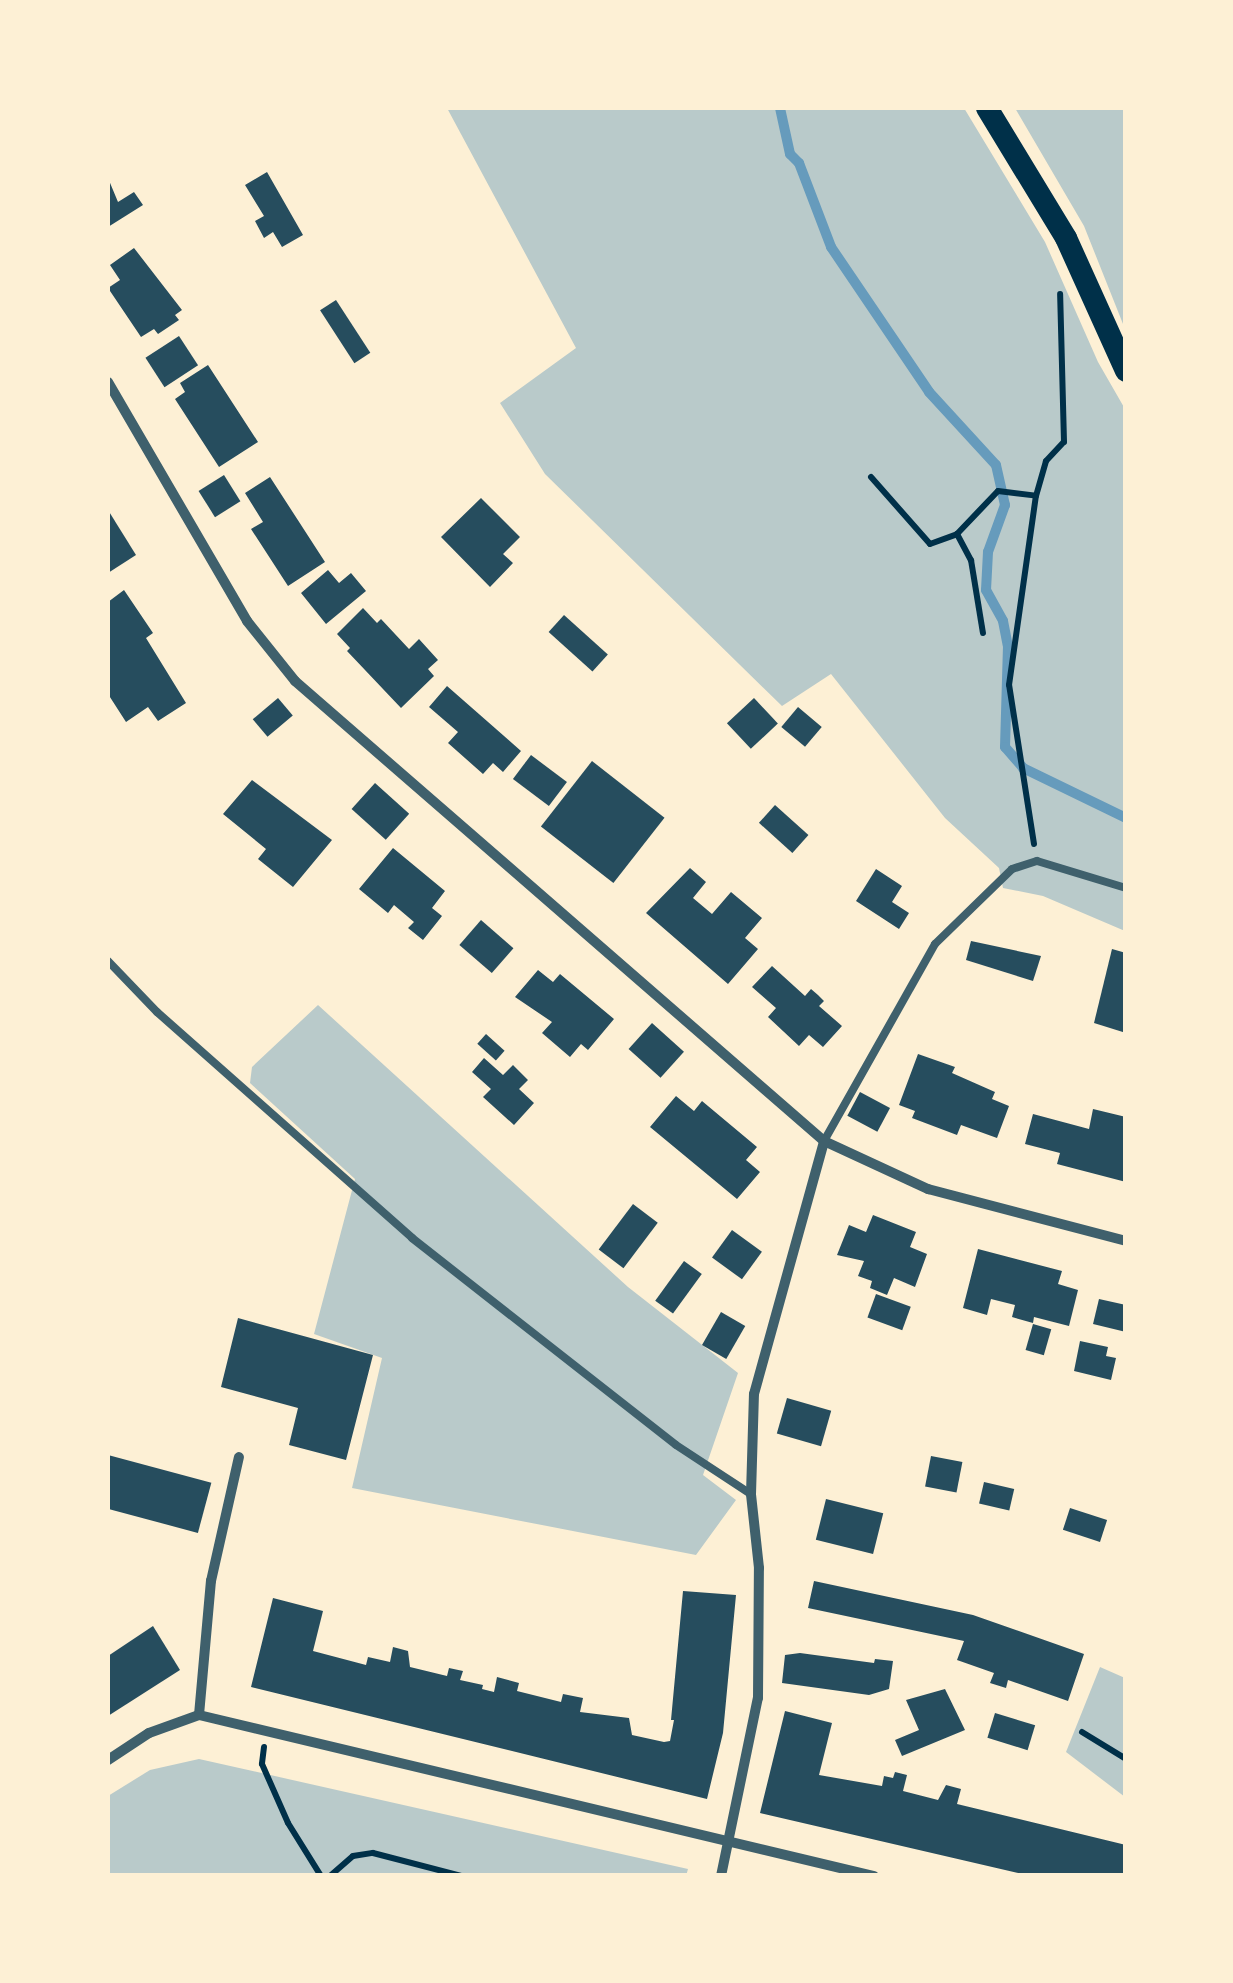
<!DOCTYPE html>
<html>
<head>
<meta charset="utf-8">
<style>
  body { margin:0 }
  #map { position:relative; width:1233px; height:1983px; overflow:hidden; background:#fdf0d5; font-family:"DM Sans",sans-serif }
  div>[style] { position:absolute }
  .green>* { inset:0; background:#b9caca }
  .stream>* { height:10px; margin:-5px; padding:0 5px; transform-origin:5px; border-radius:5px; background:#669bbc }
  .building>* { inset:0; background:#264d5e; transform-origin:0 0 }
  .path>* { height:6px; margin:-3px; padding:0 3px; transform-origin:3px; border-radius:3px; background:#003049 }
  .service>* { height:8px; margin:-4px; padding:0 4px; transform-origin:4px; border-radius:4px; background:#3f606c }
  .minor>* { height:10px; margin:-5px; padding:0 5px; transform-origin:5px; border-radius:5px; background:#3f606c }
  .primary>* { height:22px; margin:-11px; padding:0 11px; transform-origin:11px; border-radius:11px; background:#003049 }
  span { translate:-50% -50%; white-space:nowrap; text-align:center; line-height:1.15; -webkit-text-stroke:10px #fdf0d5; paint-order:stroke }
  .frame { position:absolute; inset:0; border:110px solid #fdf0d5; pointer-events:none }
</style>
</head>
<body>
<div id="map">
  <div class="green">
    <div style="clip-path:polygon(447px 108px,964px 108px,1045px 242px,1098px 362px,1125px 409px,1125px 931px,1043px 896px,1003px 888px,999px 868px,945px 818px,831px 674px,782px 706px,545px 474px,500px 403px,576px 348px)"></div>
    <div style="clip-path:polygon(1015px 108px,1125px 108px,1125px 329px,1084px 226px)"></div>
    <div style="clip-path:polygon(318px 1005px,628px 1287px,738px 1373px,703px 1475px,736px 1500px,696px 1555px,352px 1488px,382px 1358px,314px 1334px,355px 1179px,250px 1083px,252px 1067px)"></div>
    <div style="clip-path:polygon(1100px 1667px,1125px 1678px,1125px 1797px,1066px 1752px)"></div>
    <div style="clip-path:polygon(199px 1759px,688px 1869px,686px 1876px,108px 1876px,108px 1796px,150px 1770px)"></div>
  </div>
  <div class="stream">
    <div style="left:780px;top:108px;width:47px;rotate:77.7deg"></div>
    <div style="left:790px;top:154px;width:13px;rotate:45deg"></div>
    <div style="left:799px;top:163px;width:90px;rotate:69.1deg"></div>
    <div style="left:831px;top:247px;width:175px;rotate:55.9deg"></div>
    <div style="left:929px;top:392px;width:99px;rotate:47.5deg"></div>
    <div style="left:996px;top:465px;width:41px;rotate:77.3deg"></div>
    <div style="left:1005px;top:505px;width:50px;rotate:109.9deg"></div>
    <div style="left:988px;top:552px;width:38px;rotate:93deg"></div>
    <div style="left:986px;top:590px;width:35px;rotate:61deg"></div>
    <div style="left:1003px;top:621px;width:25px;rotate:79deg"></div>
    <div style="left:1008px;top:646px;width:101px;rotate:91.7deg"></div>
    <div style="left:1005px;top:747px;width:28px;rotate:49deg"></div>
    <div style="left:1023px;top:768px;width:114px;rotate:25.9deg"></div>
  </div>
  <div class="building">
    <div style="clip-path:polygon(267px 172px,303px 235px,282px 247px,273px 232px,264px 238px,255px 221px,264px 216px,245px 185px)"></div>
    <div style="clip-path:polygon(108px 178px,118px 202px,134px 192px,143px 205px,108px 227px)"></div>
    <div style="clip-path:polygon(134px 248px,182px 310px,175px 315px,179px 320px,158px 334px,154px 329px,141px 337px,108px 288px,120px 280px,110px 265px)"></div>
    <div style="left:336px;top:300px;width:63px;height:19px;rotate:57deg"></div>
    <div style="left:179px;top:336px;width:35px;height:40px;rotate:57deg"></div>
    <div style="clip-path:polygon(208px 365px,258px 442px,219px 467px,175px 399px,185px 392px,180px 383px)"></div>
    <div style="left:224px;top:475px;width:31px;height:30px;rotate:58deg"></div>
    <div style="clip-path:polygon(270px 477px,325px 562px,288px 586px,251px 529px,263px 522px,245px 493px)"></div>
    <div style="clip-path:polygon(481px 498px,520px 537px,503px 554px,513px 563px,490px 587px,441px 537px)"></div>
    <div style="clip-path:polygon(108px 510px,136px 555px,108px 573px)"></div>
    <div style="clip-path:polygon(328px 570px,339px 583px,351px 573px,366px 591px,326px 624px,301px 593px)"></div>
    <div style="clip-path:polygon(124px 590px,153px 633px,146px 638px,186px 703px,158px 721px,148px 707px,126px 722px,108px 694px,108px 602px)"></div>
    <div style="clip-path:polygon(363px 608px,377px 623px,381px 619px,409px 649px,419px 639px,438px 660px,428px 669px,434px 676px,401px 708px,347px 651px,350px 648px,337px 634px)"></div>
    <div style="left:564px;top:615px;width:59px;height:23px;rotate:42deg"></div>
    <div style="clip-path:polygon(447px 686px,521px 751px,503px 772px,493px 763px,483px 774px,448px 743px,458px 732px,429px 707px)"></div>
    <div style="left:278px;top:698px;width:23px;height:33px;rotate:50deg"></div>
    <div style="left:754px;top:698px;width:35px;height:37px;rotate:47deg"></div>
    <div style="left:798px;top:707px;width:31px;height:26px;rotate:40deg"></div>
    <div style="left:531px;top:755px;width:45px;height:30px;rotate:37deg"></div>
    <div style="left:592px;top:761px;width:92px;height:83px;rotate:38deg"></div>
    <div style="clip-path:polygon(252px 780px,332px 840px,293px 887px,258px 859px,266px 849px,223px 814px)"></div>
    <div style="left:375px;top:783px;width:46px;height:35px;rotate:42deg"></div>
    <div style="left:775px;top:805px;width:45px;height:24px;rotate:42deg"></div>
    <div style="clip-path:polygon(393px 848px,445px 891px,432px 908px,442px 916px,423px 940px,408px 928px,414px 922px,394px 905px,388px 913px,359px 889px)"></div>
    <div style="clip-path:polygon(690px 868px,706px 882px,693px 898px,712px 914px,731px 892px,762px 918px,745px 938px,758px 949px,728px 984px,646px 913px)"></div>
    <div style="clip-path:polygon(876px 869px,902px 886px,892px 902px,909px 913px,899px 929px,856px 901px)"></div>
    <div style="left:481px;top:920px;width:43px;height:33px;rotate:41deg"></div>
    <div style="clip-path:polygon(971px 941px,1041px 956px,1033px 981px,966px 960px)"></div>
    <div style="clip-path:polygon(1112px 949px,1126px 953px,1126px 1033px,1094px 1023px)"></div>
    <div style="clip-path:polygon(772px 966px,805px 996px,811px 989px,818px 995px,824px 1001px,819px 1006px,842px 1026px,823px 1047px,809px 1035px,799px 1046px,768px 1017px,776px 1008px,752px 987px)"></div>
    <div style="clip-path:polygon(538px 970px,553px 982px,560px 974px,614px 1019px,588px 1050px,581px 1044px,570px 1057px,542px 1033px,552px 1022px,515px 997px)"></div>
    <div style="left:652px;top:1023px;width:43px;height:35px;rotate:42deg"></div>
    <div style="left:486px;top:1034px;width:25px;height:13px;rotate:42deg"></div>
    <div style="clip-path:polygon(918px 1054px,955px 1067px,952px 1073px,995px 1092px,992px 1099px,1009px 1106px,997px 1138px,961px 1125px,957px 1135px,912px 1118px,915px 1111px,899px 1105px)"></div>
    <div style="clip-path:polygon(484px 1058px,503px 1075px,513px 1065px,528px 1080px,519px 1089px,534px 1103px,514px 1125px,483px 1097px,491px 1089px,472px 1072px)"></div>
    <div style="left:860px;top:1092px;width:34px;height:27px;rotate:28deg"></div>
    <div style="clip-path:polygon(676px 1096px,694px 1111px,702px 1101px,757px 1147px,746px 1160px,760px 1172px,737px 1199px,650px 1127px)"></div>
    <div style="clip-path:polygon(1093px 1109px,1126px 1117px,1126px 1182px,1057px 1164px,1060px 1153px,1025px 1144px,1033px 1114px,1089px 1129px)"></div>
    <div style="left:633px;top:1204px;width:31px;height:57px;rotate:37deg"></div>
    <div style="clip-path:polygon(873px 1215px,916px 1232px,910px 1247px,927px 1254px,915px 1287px,894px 1278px,887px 1295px,870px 1288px,872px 1281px,858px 1276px,864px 1261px,837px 1255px,849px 1225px,866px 1232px)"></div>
    <div style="left:732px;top:1230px;width:37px;height:34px;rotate:36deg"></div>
    <div style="clip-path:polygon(978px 1249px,1062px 1271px,1058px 1284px,1078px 1290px,1069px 1326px,1034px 1317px,1033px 1323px,1012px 1317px,1015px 1305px,991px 1299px,987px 1315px,963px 1308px)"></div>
    <div style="left:684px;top:1261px;width:22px;height:49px;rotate:36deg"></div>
    <div style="left:876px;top:1294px;width:37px;height:25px;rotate:20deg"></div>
    <div style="clip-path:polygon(1099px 1299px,1126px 1305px,1126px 1332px,1093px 1324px)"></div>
    <div style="left:721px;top:1312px;width:28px;height:38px;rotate:30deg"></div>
    <div style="clip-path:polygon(238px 1318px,373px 1355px,346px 1460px,289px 1445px,298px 1408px,221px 1387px)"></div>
    <div style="left:1033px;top:1324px;width:19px;height:27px;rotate:16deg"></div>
    <div style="clip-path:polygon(1080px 1341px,1108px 1347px,1106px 1356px,1116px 1358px,1111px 1380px,1074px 1371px)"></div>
    <div style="left:787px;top:1398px;width:46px;height:37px;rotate:16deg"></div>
    <div style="left:108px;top:1455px;width:107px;height:52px;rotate:15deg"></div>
    <div style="left:931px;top:1456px;width:32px;height:31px;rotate:11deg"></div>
    <div style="left:984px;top:1482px;width:31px;height:22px;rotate:13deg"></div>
    <div style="left:826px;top:1499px;width:59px;height:42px;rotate:14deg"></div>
    <div style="left:1070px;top:1508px;width:39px;height:23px;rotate:18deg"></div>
    <div style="clip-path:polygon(814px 1581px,973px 1615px,1084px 1654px,1068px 1701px,1008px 1680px,1006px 1688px,990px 1683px,994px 1673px,957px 1660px,964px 1641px,808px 1608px)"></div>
    <div style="clip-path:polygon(683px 1591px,736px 1595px,723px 1733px,707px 1799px,251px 1687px,273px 1598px,323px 1611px,313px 1651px,366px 1665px,368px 1657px,390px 1662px,393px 1647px,408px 1651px,410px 1667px,447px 1676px,449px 1668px,463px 1671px,460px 1680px,483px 1685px,482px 1689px,494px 1692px,497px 1677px,519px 1683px,517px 1691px,561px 1702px,563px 1694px,583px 1698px,580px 1712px,629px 1718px,632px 1735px,664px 1742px,670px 1741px,674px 1720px,671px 1720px)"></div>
    <div style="clip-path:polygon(153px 1626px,180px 1670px,108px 1716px,108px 1656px)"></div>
    <div style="clip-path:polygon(800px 1653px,874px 1663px,875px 1659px,893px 1661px,889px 1689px,869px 1695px,782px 1683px,785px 1655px)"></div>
    <div style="clip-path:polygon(945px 1689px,965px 1730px,902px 1756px,895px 1740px,919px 1730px,906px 1700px)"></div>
    <div style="clip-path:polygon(785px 1711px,832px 1723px,819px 1775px,882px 1786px,884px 1776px,893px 1778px,895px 1772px,907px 1775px,903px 1791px,938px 1800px,946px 1785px,961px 1789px,957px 1804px,1126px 1845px,1126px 1876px,1031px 1876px,760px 1813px)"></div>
    <div style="left:995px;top:1713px;width:42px;height:26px;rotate:17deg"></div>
  </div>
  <div class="path">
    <div style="left:871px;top:477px;width:89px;rotate:48.6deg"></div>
    <div style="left:930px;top:544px;width:29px;rotate:-20deg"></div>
    <div style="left:957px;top:534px;width:59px;rotate:-46.4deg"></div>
    <div style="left:998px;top:491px;width:38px;rotate:7deg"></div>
    <div style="left:957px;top:534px;width:30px;rotate:62deg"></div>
    <div style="left:971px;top:560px;width:74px;rotate:80.7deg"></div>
    <div style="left:1034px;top:844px;width:161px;rotate:-98.9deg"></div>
    <div style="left:1009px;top:685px;width:191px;rotate:-81.9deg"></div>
    <div style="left:1036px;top:496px;width:36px;rotate:-74deg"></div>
    <div style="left:1046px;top:461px;width:26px;rotate:-47deg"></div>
    <div style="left:1064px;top:442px;width:148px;rotate:-91.5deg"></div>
    <div style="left:1082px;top:1732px;width:52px;rotate:31.5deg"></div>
    <div style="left:264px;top:1747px;width:17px;rotate:97deg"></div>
    <div style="left:262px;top:1764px;width:64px;rotate:66.2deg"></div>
    <div style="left:288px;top:1823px;width:62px;rotate:58.1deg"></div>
    <div style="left:330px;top:1876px;width:30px;rotate:-41deg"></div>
    <div style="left:353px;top:1856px;width:20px;rotate:-9deg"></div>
    <div style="left:373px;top:1853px;width:92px;rotate:14.5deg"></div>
  </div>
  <div class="service">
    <div style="left:108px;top:961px;width:71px;rotate:46.1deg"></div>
    <div style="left:157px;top:1012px;width:341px;rotate:41.5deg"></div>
    <div style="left:412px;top:1238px;width:335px;rotate:38.1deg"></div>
    <div style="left:676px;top:1445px;width:90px;rotate:33.2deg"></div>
    <div style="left:824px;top:1141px;width:226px;rotate:-60.6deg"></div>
    <div style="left:935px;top:944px;width:107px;rotate:-44.2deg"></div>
    <div style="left:1012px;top:869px;width:26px;rotate:-18deg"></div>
    <div style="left:1037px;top:861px;width:93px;rotate:16.9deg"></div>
  </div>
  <div class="minor">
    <div style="left:108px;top:382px;width:276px;rotate:59.8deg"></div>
    <div style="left:247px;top:621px;width:77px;rotate:51.3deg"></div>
    <div style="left:295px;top:681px;width:701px;rotate:41.01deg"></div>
    <div style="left:824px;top:1141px;width:115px;rotate:24.8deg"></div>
    <div style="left:928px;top:1189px;width:205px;rotate:14.7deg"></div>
    <div style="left:199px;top:1715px;width:135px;rotate:-84.9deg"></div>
    <div style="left:211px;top:1581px;width:127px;rotate:-77.3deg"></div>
    <div style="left:108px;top:1760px;width:49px;rotate:-33.4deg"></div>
    <div style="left:149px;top:1733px;width:53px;rotate:-19.8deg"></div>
    <div style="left:199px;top:1715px;width:694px;rotate:13.42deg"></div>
    <div style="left:721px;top:1876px;width:182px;rotate:-78.3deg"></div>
    <div style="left:758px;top:1698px;width:130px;rotate:-89.6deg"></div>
    <div style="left:759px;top:1568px;width:74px;rotate:-96.2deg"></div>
    <div style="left:751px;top:1494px;width:100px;rotate:-88.3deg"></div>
    <div style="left:754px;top:1394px;width:263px;rotate:-74.5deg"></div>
  </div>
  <div class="primary">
    <div style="left:987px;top:108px;width:152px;rotate:58.7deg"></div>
    <div style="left:1066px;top:238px;width:146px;rotate:65.7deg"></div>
  </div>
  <div class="frame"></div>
</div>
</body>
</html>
